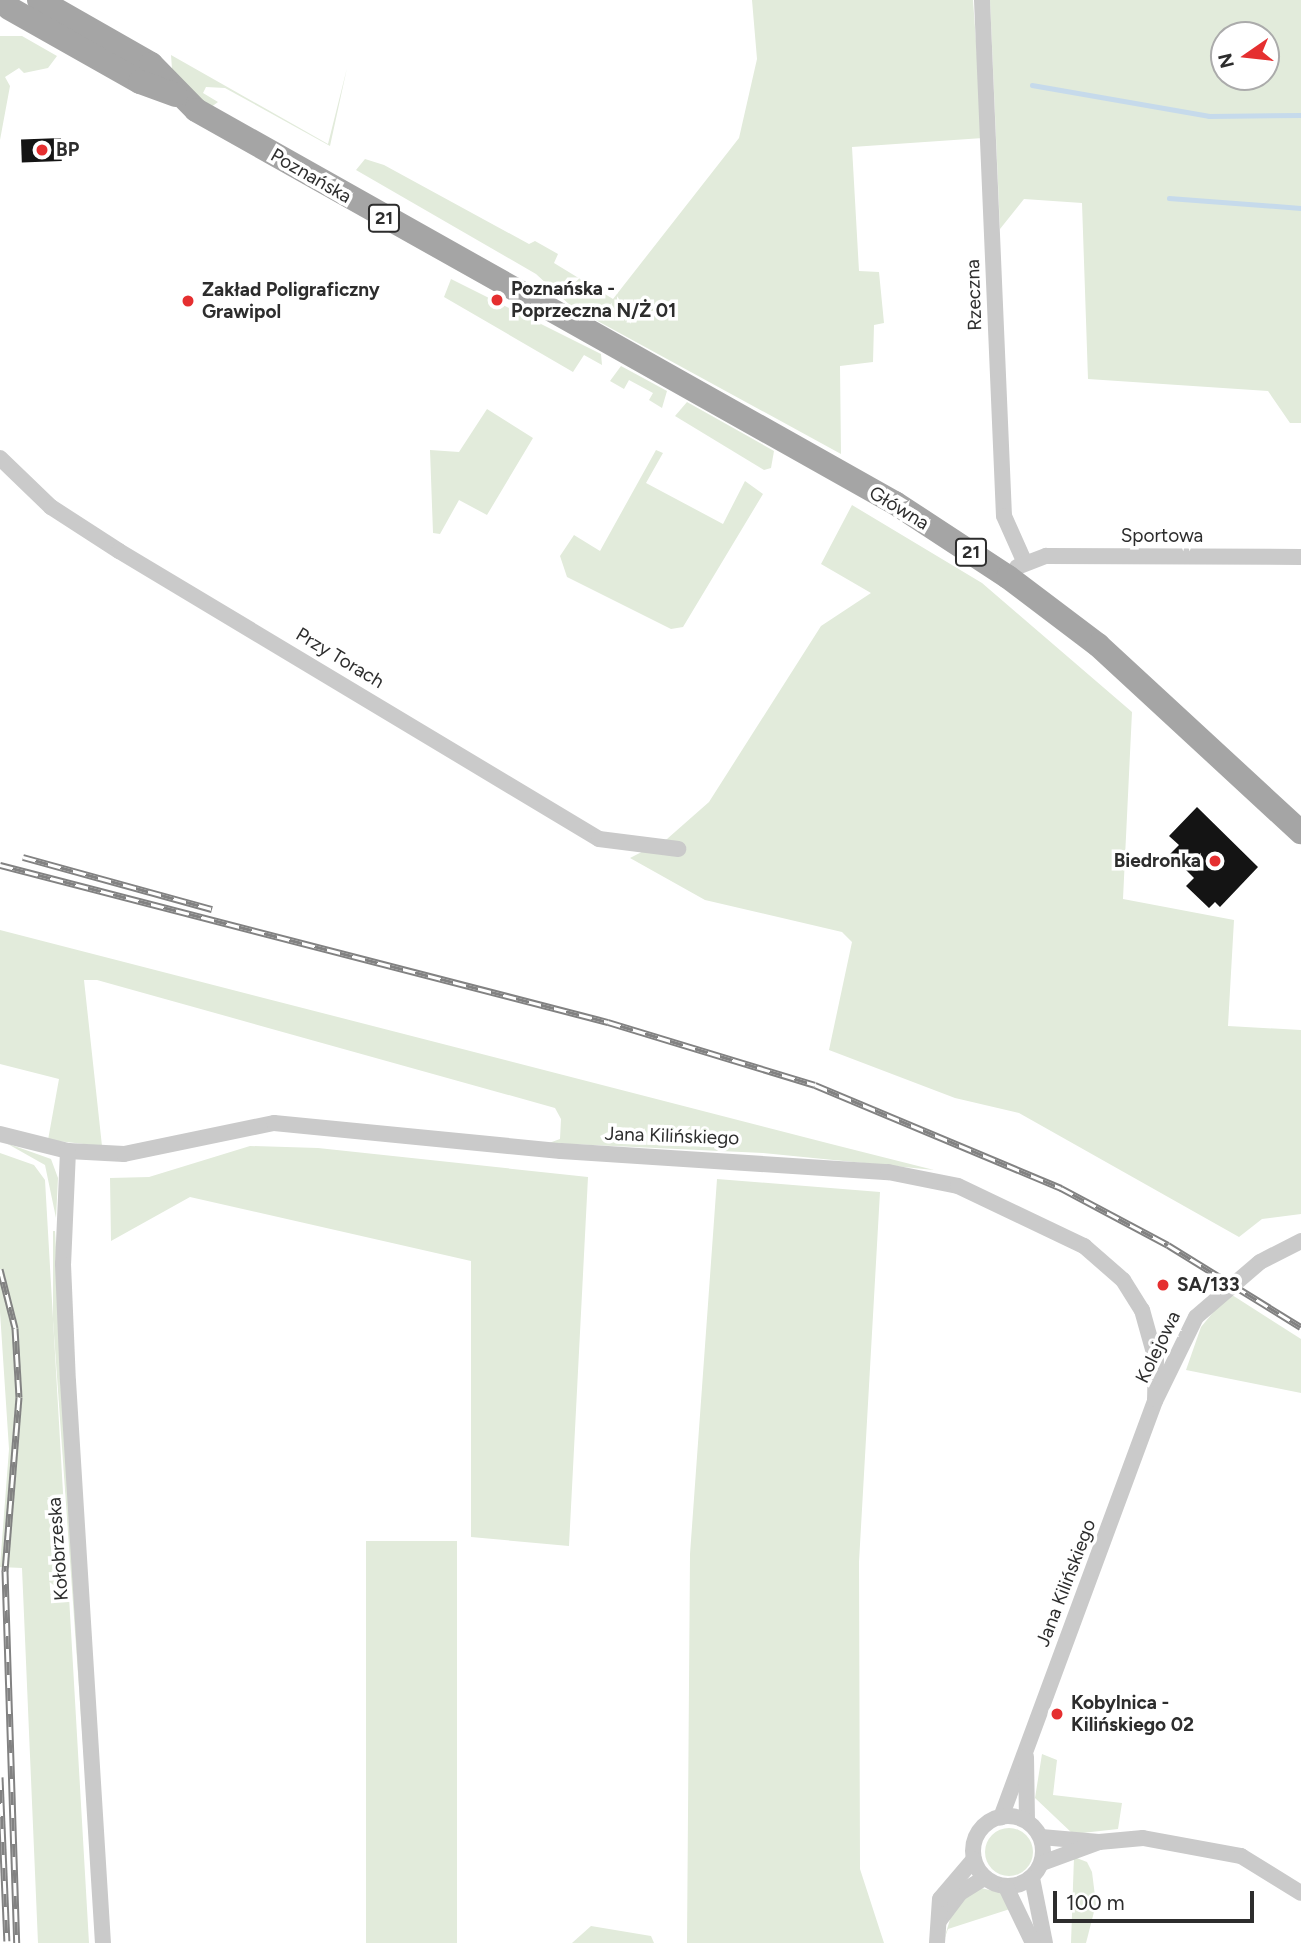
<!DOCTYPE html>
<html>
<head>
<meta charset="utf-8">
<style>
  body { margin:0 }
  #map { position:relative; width:1301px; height:1943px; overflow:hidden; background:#fff; font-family:Figtree,sans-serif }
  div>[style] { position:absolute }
  .green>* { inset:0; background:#e2ebdb; transform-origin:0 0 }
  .round { border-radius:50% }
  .stream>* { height:4.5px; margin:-2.25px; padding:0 2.25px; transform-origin:2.25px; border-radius:2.25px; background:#c6daeb }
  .building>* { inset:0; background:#141414; transform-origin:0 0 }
  .minor>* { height:16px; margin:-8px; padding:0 8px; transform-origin:8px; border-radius:8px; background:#cacaca }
  .minor>.ring { margin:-8px; padding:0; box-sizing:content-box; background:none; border:16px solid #cacaca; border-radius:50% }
  .primary>* { height:24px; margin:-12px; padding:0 12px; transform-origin:12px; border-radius:12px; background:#a5a5a5 }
  .rail>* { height:7px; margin-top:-3.5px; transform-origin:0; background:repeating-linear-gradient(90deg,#fff 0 13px,#828282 0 26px); box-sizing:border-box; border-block:2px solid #828282 }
  .dots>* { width:19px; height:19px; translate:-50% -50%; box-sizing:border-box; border:4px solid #fff; border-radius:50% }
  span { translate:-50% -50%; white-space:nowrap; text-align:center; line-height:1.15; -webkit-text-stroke:7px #fff; paint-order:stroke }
  .shield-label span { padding:2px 5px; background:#fff; border:2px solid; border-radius:5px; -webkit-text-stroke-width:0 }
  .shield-label { font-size:18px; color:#2d2d2d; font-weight:700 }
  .poi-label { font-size:19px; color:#2d2d2d; font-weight:700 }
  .left { translate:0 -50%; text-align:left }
  .right { translate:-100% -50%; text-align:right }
  .street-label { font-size:19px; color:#2d2d2d }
  .north { position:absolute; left:1210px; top:21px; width:70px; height:70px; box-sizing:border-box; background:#fff; border:2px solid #ababab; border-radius:50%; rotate:256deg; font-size:19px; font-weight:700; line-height:28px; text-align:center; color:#2d2d2d }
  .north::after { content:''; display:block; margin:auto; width:24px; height:32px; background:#e52f30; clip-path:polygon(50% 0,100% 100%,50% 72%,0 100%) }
  .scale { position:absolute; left:1053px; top:1891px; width:201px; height:32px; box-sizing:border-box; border:4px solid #2d2d2d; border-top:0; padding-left:9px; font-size:21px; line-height:24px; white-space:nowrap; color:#2d2d2d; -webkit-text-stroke:5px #fff; paint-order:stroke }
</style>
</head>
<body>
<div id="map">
  <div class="green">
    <div style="clip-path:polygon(752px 0,973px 0,983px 138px,852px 147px,859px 271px,879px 272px,884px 323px,874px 325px,873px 362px,840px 366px,841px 454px,572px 307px,536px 274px,356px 170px,365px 159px,384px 165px,529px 244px,535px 241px,558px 254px,554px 263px,613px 299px,739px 138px,757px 59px)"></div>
    <div style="clip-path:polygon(evenodd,990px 0,1301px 0,1301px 423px,1290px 423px,1268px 391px,1088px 379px,1082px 203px,1024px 199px,1000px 229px,990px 0,1224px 35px,1266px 35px,1266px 77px,1224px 77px,1224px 35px)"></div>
    <div style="clip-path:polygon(0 36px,22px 36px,57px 56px,48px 68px,24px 73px,19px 68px,5px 77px,10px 86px,0 140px)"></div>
    <div style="clip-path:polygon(171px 55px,328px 144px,347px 68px,330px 146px,225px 88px,206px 87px,203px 93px,218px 102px,207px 110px,172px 69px)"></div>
    <div style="clip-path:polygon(451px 279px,601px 354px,602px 365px,584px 355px,573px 372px,444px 297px)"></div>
    <div style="clip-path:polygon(621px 366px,667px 391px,662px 408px,649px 400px,653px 393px,629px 380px,624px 389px,610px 381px)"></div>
    <div style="clip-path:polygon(687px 402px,774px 451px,771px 468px,764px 470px,675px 416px)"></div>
    <div style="clip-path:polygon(487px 409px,533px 438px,487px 515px,459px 500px,440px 534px,433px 533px,430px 450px,459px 452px)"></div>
    <div style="clip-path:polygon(656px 450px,663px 453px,646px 483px,723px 524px,745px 481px,763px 494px,683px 627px,671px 629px,567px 577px,560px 556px,574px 535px,600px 551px)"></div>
    <div style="clip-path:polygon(852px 505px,982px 583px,1132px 712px,1123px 899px,1234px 920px,1228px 1026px,1301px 1030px,1301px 1214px,1262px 1219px,1239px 1237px,1019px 1113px,955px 1098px,829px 1050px,852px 942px,842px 932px,705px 900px,630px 858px,667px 839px,709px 802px,821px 626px,871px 593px,821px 564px)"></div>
    <div style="clip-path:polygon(0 930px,831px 1144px,934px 1170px,763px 1153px,549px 1143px,560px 1139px,561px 1119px,555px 1108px,97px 980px,84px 980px,102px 1146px,48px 1140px,59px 1079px,0 1064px)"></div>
    <div style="clip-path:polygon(6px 1143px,51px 1159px,58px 1178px,56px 1218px,45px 1165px)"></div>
    <div style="clip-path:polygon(250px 1146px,318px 1148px,588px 1177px,569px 1546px,471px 1537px,471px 1261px,190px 1197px,111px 1241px,110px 1178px,149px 1177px)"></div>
    <div style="clip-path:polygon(0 1153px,34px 1165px,45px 1180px,89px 1943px,38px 1943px,22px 1568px,0 1567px,9px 1449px,0 1312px)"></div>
    <div style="clip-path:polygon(717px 1179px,880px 1192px,859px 1562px,860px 1869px,884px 1943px,687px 1943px,690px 1554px)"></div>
    <div style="clip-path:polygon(53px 1231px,55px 1231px,97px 1943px,53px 1320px)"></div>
    <div style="clip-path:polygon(1229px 1293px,1301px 1339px,1301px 1393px,1186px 1370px,1201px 1327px)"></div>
    <div style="left:366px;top:1541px;width:91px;height:402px"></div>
    <div style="clip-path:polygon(1042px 1754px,1057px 1760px,1053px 1795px,1122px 1803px,1118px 1829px,1073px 1834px,1035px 1798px)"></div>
    <div class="round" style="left:985px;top:1828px;width:48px;height:48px"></div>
    <div style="clip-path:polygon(1074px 1857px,1087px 1862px,1092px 1872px,1096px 1904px,1086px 1943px,1071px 1943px)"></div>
    <div style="clip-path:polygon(977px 1887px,1002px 1893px,1010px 1909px,948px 1929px,943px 1943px,953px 1909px)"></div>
    <div style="clip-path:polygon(591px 1926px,651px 1936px,654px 1943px,572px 1943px)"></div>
  </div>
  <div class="stream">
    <div style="left:1032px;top:85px;width:180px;rotate:9.9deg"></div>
    <div style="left:1209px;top:116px;width:92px;rotate:-0.6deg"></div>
    <div style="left:1169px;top:198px;width:132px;rotate:4.3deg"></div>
  </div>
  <div class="building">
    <div style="left:61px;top:138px;width:23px;height:40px;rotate:88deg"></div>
    <div style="clip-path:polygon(1197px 807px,1258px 867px,1220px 907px,1215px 902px,1209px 908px,1186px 886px,1194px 878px,1170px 854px,1179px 845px,1169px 836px)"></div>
  </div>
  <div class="minor">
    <div style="left:982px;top:0;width:516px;rotate:87.56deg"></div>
    <div style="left:1004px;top:516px;width:49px;rotate:66deg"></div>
    <div style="left:0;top:458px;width:71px;rotate:43.9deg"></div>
    <div style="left:51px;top:507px;width:81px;rotate:32.9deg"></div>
    <div style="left:119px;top:551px;width:560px;rotate:30.96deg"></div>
    <div style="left:599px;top:839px;width:80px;rotate:7.2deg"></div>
    <div style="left:1017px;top:567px;width:31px;rotate:-21deg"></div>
    <div style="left:1046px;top:556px;width:255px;rotate:0.2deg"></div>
    <div style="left:0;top:1134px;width:70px;rotate:14deg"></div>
    <div style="left:68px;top:1151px;width:56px;rotate:3.1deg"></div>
    <div style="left:124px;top:1154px;width:153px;rotate:-11.7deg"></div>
    <div style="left:274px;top:1123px;width:288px;rotate:5.6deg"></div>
    <div style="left:561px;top:1151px;width:328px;rotate:3.7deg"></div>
    <div style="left:888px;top:1172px;width:71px;rotate:11.3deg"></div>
    <div style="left:958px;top:1186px;width:140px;rotate:25.5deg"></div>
    <div style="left:1084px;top:1246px;width:52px;rotate:41.1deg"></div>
    <div style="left:1123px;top:1280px;width:36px;rotate:58deg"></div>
    <div style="left:1142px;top:1310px;width:52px;rotate:74.4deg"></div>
    <div style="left:1156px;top:1360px;width:41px;rotate:91.4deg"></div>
    <div style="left:1155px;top:1401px;width:444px;rotate:110.3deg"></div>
    <div style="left:68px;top:1151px;width:113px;rotate:92.5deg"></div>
    <div style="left:63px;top:1264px;width:117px;rotate:87.6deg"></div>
    <div style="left:68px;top:1381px;width:563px;rotate:86.44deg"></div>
    <div style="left:1156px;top:1399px;width:91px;rotate:-64deg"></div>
    <div style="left:1196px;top:1317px;width:84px;rotate:-40.7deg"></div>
    <div style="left:1260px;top:1262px;width:46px;rotate:-27.1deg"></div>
    <div style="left:1026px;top:1757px;width:63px;rotate:89.1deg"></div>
    <div class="ring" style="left:973px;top:1816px;width:54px;height:54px"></div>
    <div style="left:1041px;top:1837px;width:58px;rotate:4.9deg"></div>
    <div style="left:1042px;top:1863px;width:61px;rotate:-20.2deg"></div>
    <div style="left:1099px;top:1842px;width:44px;rotate:-5.2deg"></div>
    <div style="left:1143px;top:1838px;width:100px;rotate:10.4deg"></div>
    <div style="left:1241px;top:1856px;width:70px;rotate:31.7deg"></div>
    <div style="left:1032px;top:1878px;width:66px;rotate:78.7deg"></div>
    <div style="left:1006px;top:1887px;width:62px;rotate:64.3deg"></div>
    <div style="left:939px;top:1921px;width:35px;rotate:-53deg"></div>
    <div style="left:960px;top:1893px;width:28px;rotate:-32deg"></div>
    <div style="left:937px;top:1943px;width:44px;rotate:-86.1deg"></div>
    <div style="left:940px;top:1899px;width:52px;rotate:-49.6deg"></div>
  </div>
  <div class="primary">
    <div style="left:39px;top:0;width:129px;rotate:29.7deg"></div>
    <div style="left:151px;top:64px;width:64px;rotate:45.6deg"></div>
    <div style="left:196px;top:110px;width:802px;rotate:29.35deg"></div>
    <div style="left:895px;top:503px;width:135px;rotate:33.2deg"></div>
    <div style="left:1008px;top:577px;width:113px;rotate:37.1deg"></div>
    <div style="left:1098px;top:645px;width:276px;rotate:42.7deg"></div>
    <div style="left:9px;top:8px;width:150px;rotate:29.5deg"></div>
    <div style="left:140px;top:82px;width:38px;rotate:20deg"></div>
  </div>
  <div class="rail">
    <div style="left:23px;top:857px;width:196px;rotate:15.4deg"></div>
    <div style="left:0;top:865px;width:628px;rotate:14.48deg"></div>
    <div style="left:608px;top:1022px;width:216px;rotate:16.9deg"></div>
    <div style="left:815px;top:1085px;width:267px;rotate:22.7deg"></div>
    <div style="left:1061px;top:1188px;width:121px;rotate:28deg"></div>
    <div style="left:1168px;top:1245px;width:156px;rotate:31.7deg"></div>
    <div style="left:0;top:1269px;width:61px;rotate:75.7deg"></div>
    <div style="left:15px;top:1328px;width:69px;rotate:86.7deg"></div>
    <div style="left:19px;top:1397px;width:175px;rotate:94.6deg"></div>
    <div style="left:5px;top:1571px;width:372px;rotate:88.2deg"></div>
    <div style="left:0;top:1777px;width:164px;rotate:87.6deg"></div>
  </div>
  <div class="dots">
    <div style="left:42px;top:150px;background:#e52f30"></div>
    <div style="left:497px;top:300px;background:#e52f30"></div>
    <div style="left:188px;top:301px;background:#e52f30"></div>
    <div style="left:1215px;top:861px;background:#e52f30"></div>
    <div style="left:1163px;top:1285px;background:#e52f30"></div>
    <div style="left:1057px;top:1714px;background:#e52f30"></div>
  </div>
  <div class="shield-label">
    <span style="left:384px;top:218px">21</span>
    <span style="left:971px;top:552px">21</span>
  </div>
  <div class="poi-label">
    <span class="left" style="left:56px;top:150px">BP</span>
    <span class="left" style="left:511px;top:300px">Poznańska -<br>Poprzeczna N/Ż 01</span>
    <span class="left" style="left:202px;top:301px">Zakład Poligraficzny<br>Grawipol</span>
    <span class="right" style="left:1201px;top:861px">Biedronka</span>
    <span class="left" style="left:1177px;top:1285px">SA/133</span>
    <span class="left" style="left:1071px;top:1714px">Kobylnica -<br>Kilińskiego 02</span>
  </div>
  <div class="street-label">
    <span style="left:311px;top:176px;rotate:30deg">Poznańska</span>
    <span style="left:974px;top:295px;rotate:-92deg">Rzeczna</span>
    <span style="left:899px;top:508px;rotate:31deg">Główna</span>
    <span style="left:1162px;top:536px">Sportowa</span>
    <span style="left:340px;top:658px;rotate:31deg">Przy Torach</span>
    <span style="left:672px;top:1136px;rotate:2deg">Jana Kilińskiego</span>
    <span style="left:1158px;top:1347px;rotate:-64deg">Kolejowa</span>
    <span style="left:58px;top:1549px;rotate:-94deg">Kołobrzeska</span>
    <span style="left:1066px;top:1583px;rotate:-69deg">Jana Kilińskiego</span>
  </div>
  <div class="north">N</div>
  <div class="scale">100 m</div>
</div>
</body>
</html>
